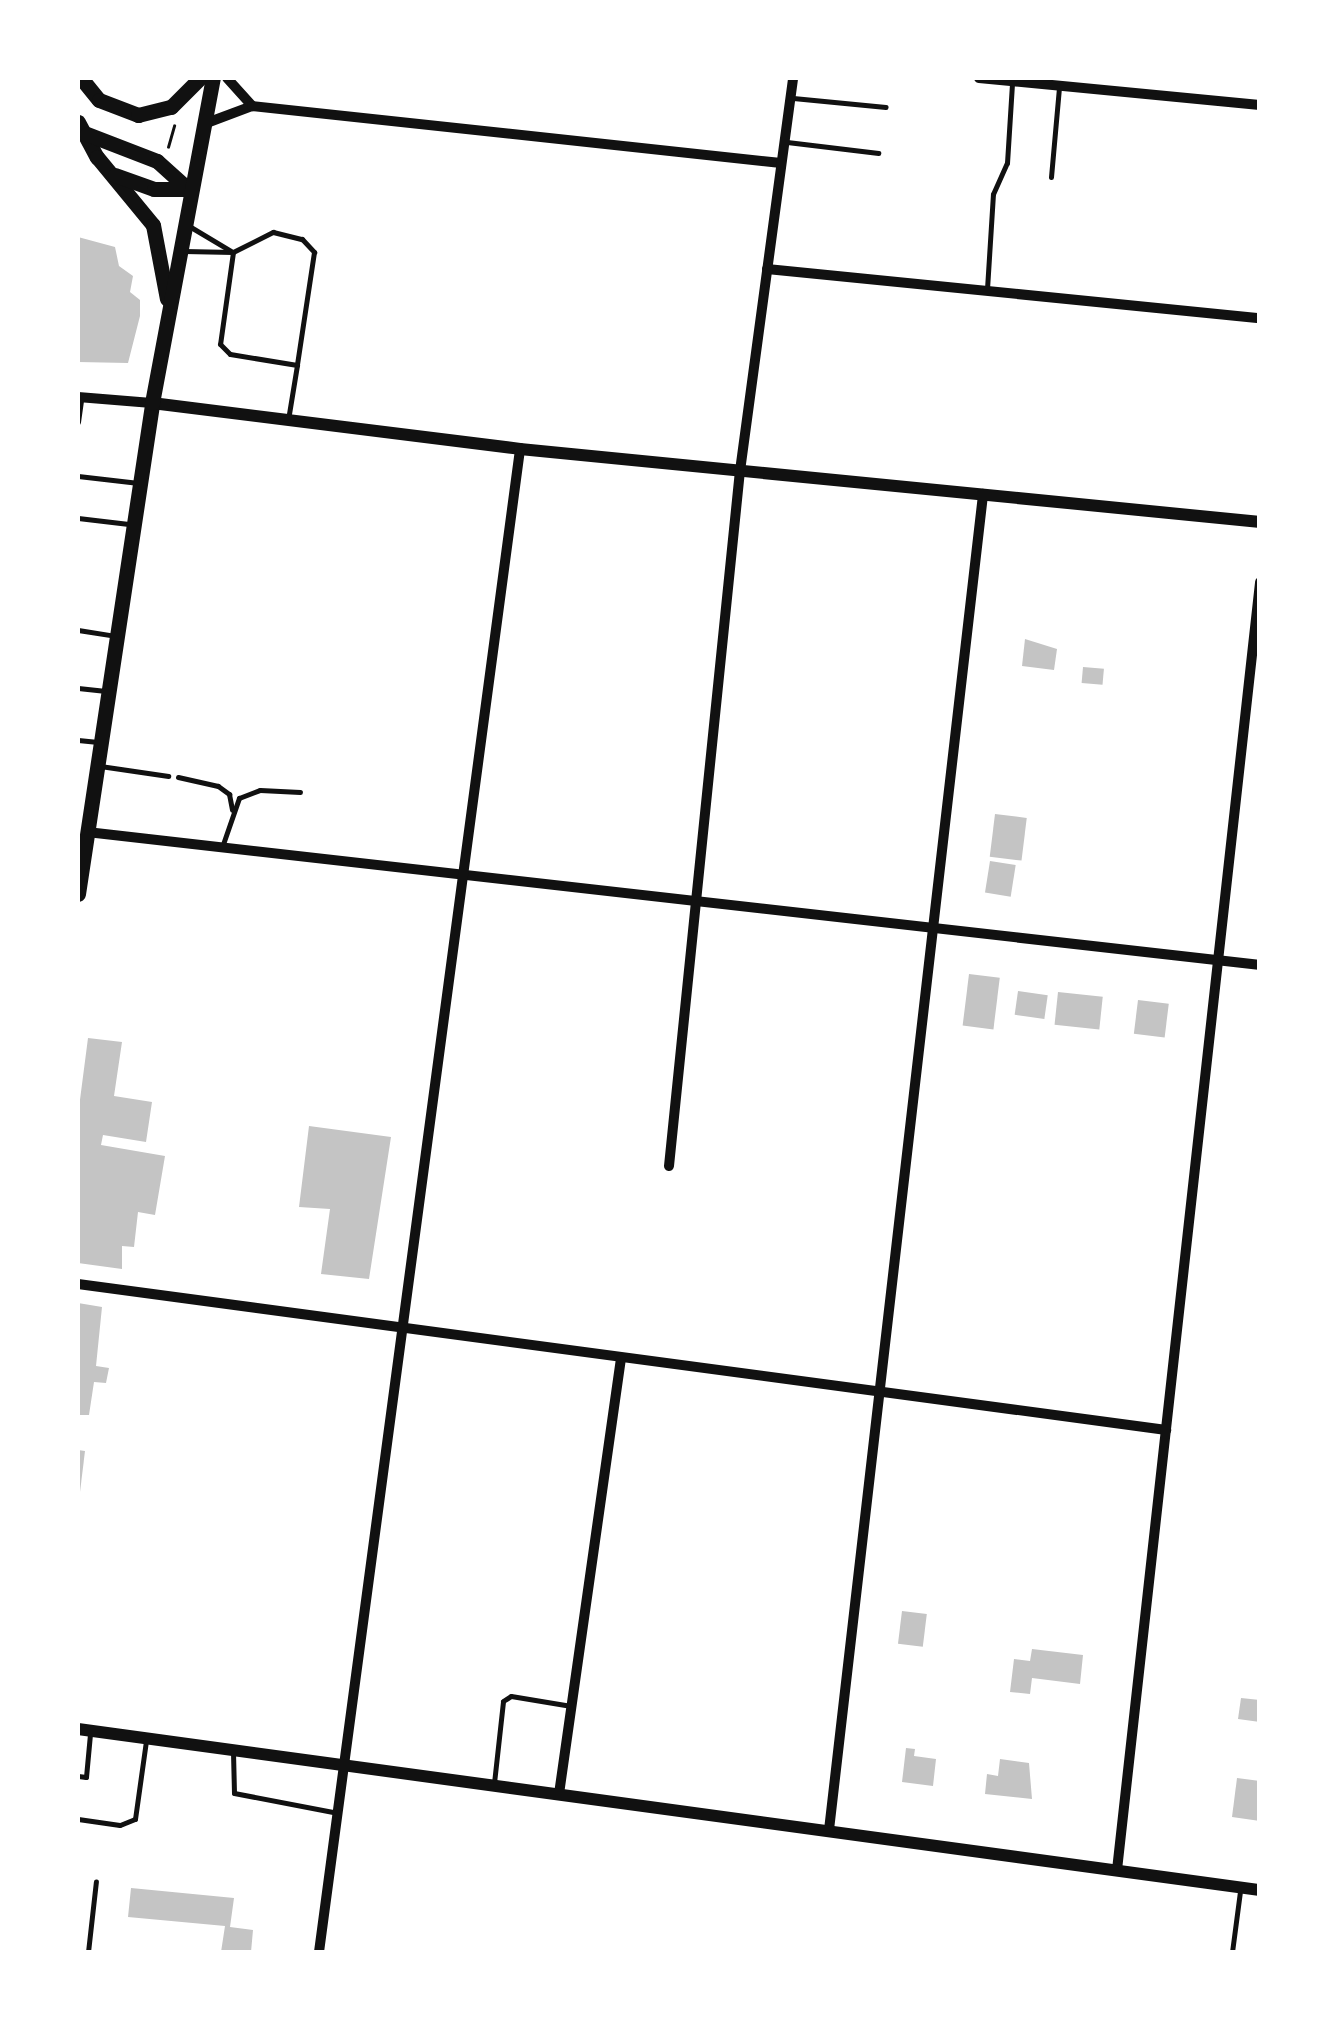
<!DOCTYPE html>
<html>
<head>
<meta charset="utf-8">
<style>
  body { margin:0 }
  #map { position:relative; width:1337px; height:2030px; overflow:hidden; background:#fff; font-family:"Libre Baskerville",serif }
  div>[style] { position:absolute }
  .building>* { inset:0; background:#c4c4c4; transform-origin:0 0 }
  .path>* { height:2.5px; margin:-1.25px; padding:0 1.25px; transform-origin:1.25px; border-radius:1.25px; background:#111 }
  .service>* { height:5px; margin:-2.5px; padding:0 2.5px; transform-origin:2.5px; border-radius:2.5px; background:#111 }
  .minor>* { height:10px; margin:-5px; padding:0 5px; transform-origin:5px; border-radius:5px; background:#111 }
  .tertiary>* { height:12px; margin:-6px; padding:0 6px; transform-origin:6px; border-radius:6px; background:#111 }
  .secondary>* { height:15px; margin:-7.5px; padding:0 7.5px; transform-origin:7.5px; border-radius:7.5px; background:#111 }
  span { translate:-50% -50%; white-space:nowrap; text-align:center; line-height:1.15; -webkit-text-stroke:10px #fff; paint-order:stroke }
  .frame { position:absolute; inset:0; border:80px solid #fff; pointer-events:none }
</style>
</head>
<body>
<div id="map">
  <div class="building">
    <div style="clip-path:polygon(78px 237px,115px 247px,119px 266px,133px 276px,130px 292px,140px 300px,140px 316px,128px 363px,78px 362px)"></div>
    <div style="clip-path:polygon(1025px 639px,1057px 649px,1054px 670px,1022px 666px)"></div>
    <div style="left:1083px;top:667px;width:21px;height:16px;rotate:5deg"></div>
    <div style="left:995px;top:814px;width:32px;height:43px;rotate:7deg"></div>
    <div style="left:990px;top:861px;width:26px;height:32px;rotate:9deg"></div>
    <div style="left:969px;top:974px;width:31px;height:52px;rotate:7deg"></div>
    <div style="left:1018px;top:991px;width:30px;height:24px;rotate:8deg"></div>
    <div style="left:1058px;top:992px;width:45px;height:33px;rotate:6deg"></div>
    <div style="left:1138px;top:1000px;width:31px;height:34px;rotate:7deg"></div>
    <div style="clip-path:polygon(88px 1038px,122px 1042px,114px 1096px,152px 1102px,146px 1142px,103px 1135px,101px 1145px,165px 1156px,155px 1215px,138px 1212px,134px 1247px,122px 1246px,122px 1269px,78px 1263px,78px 1115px)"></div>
    <div style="clip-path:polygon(309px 1126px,391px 1137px,369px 1279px,321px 1274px,330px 1209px,299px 1207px)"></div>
    <div style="clip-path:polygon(78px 1303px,102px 1307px,96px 1366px,109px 1368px,106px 1383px,94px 1382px,89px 1415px,78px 1415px)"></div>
    <div style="clip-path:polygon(78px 1450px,85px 1451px,80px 1492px,78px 1492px)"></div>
    <div style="left:902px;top:1611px;width:25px;height:33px;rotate:7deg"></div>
    <div style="clip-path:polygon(1032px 1649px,1083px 1655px,1080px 1684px,1032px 1678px,1030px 1694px,1010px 1692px,1014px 1659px,1030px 1661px)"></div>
    <div style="clip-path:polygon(1241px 1698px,1260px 1700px,1260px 1722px,1238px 1719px)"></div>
    <div style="clip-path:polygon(906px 1748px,915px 1749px,914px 1756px,936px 1759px,933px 1786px,902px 1782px)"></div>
    <div style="clip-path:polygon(1000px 1759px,1029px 1763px,1032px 1799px,985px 1794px,987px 1774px,998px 1776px)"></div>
    <div style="clip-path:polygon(1237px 1778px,1260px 1781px,1260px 1821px,1232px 1817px)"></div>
    <div style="clip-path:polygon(131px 1888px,234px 1898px,230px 1927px,253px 1930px,251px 1952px,221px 1952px,225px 1926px,128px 1917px)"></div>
  </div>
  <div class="path">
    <div style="left:168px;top:147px;width:22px;rotate:-74deg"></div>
  </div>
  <div class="service">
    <div style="left:793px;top:98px;width:93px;rotate:5.5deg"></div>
    <div style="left:787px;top:142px;width:92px;rotate:6.9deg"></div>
    <div style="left:1051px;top:177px;width:89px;rotate:-84.9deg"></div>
    <div style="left:189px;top:226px;width:49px;rotate:30.8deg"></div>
    <div style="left:184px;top:251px;width:49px;rotate:1.2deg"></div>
    <div style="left:233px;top:252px;width:45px;rotate:-26.6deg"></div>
    <div style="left:273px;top:232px;width:30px;rotate:14deg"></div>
    <div style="left:302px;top:239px;width:18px;rotate:47deg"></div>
    <div style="left:314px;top:252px;width:114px;rotate:98.6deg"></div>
    <div style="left:233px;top:252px;width:93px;rotate:98deg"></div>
    <div style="left:220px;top:344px;width:14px;rotate:45deg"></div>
    <div style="left:230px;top:354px;width:68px;rotate:9.3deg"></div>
    <div style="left:297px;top:365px;width:56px;rotate:99.3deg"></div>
    <div style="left:987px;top:289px;width:95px;rotate:-86.4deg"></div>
    <div style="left:993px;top:194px;width:34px;rotate:-66deg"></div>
    <div style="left:1007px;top:163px;width:79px;rotate:-86.4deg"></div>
    <div style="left:78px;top:422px;width:22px;rotate:-82deg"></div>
    <div style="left:78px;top:476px;width:61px;rotate:6.5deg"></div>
    <div style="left:78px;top:518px;width:51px;rotate:6.7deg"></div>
    <div style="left:78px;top:630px;width:36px;rotate:9deg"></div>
    <div style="left:78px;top:688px;width:28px;rotate:6deg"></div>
    <div style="left:78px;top:740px;width:20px;rotate:6deg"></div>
    <div style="left:100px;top:766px;width:69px;rotate:8.4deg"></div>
    <div style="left:178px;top:777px;width:41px;rotate:12.7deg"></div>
    <div style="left:218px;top:786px;width:14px;rotate:36deg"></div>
    <div style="left:229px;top:794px;width:16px;rotate:79deg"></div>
    <div style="left:222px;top:847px;width:52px;rotate:-70.9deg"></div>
    <div style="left:239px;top:798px;width:22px;rotate:-21deg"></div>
    <div style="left:260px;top:790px;width:40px;rotate:2.9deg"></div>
    <div style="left:233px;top:1752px;width:41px;rotate:88.6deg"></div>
    <div style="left:234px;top:1793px;width:106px;rotate:10.9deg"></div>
    <div style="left:78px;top:1776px;width:8px;rotate:7deg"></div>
    <div style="left:86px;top:1777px;width:43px;rotate:-84.7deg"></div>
    <div style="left:494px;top:1783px;width:82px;rotate:-83.7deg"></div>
    <div style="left:503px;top:1701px;width:9px;rotate:-32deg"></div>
    <div style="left:511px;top:1696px;width:61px;rotate:9.5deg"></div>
    <div style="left:78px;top:1819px;width:42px;rotate:8.1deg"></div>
    <div style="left:120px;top:1825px;width:16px;rotate:-22deg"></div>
    <div style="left:135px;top:1819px;width:79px;rotate:-82deg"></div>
    <div style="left:88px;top:1952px;width:71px;rotate:-83.6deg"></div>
    <div style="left:1232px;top:1952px;width:62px;rotate:-82.5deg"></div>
  </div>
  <div class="minor">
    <div style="left:227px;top:78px;width:38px;rotate:48deg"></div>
    <div style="left:979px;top:78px;width:282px;rotate:5.5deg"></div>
    <div style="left:204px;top:124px;width:51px;rotate:-20.6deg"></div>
    <div style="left:252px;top:106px;width:532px;rotate:6.15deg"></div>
    <div style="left:767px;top:269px;width:495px;rotate:5.7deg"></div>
    <div style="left:78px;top:397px;width:74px;rotate:4.6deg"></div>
    <div style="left:87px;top:832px;width:1181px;rotate:6.47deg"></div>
    <div style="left:669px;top:1166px;width:699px;rotate:-84.17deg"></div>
    <div style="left:740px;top:471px;width:397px;rotate:-82.3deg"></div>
    <div style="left:78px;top:1284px;width:1098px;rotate:7.64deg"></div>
    <div style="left:559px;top:1794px;width:439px;rotate:-81.9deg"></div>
    <div style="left:829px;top:1830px;width:1345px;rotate:-83.42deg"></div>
    <div style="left:1117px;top:1870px;width:1296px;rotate:-83.66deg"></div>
    <div style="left:319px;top:1952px;width:1516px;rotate:-82.38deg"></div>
  </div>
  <div class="tertiary">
    <div style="left:152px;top:403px;width:371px;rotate:7.1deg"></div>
    <div style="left:520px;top:449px;width:744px;rotate:5.63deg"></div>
    <div style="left:78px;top:1729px;width:1193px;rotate:7.76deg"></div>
  </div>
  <div class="secondary">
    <div style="left:81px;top:78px;width:28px;rotate:51deg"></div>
    <div style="left:99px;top:100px;width:42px;rotate:21deg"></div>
    <div style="left:138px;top:115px;width:34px;rotate:-14deg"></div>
    <div style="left:171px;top:107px;width:41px;rotate:-45deg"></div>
    <div style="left:78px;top:122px;width:40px;rotate:62deg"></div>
    <div style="left:97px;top:157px;width:88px;rotate:50.5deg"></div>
    <div style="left:153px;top:225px;width:75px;rotate:79.3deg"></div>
    <div style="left:87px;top:134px;width:75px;rotate:21.1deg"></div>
    <div style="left:157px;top:161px;width:42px;rotate:42.1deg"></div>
    <div style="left:115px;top:175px;width:41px;rotate:19.7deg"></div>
    <div style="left:154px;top:189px;width:34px"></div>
    <div style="left:78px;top:894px;width:497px;rotate:-81.4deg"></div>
    <div style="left:152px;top:403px;width:331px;rotate:-79.4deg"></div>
  </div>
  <div class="frame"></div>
</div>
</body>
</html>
